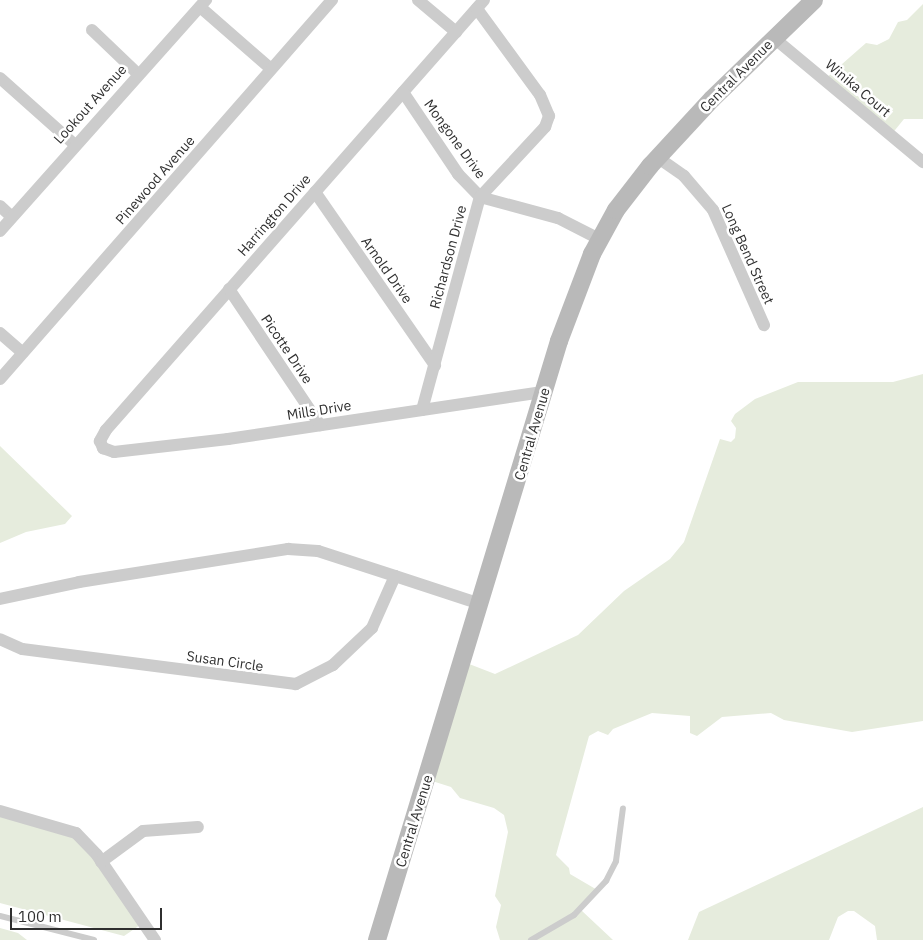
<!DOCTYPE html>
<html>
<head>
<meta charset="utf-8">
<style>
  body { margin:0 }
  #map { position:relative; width:923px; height:940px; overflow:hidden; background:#fff; font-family:"IBM Plex Sans",sans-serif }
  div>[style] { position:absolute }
  .green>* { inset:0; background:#e6ecdd }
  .lane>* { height:6px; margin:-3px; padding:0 3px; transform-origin:3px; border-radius:3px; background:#ccc }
  .street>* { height:12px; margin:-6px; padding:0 6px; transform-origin:6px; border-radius:6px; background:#ccc }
  .secondary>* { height:18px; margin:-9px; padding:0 9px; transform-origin:9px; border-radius:9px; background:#b9b9b9 }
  span { translate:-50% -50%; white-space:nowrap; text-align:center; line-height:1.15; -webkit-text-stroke:5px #fff; paint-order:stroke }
  .street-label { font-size:14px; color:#2f2f2f }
  .scale { position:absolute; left:10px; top:908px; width:152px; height:22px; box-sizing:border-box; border:2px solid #2f2f2f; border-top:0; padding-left:6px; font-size:15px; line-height:18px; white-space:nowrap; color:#2f2f2f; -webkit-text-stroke:4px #fff; paint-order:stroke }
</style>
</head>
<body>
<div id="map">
  <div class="green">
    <div style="clip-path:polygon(923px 4px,923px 119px,904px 119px,891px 135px,825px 79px,866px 43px,877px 45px,889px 39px,898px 22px,907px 20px)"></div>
    <div style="clip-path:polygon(923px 374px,923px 721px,852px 732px,784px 720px,771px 713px,722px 717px,697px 736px,690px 733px,690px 716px,652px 713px,613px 729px,608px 735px,598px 731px,589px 736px,556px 855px,569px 868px,570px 874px,599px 891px,581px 910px,613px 940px,500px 940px,496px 927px,501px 905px,495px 896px,508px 832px,504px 815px,494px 808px,460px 798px,451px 787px,429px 780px,464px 662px,495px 674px,578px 635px,624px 591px,670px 559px,684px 542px,720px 439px,731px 442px,735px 438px,736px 428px,731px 421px,735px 414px,755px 399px,798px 382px,893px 382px)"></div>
    <div style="clip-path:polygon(0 446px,72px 516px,65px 524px,26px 532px,0 543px)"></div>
    <div style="clip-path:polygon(923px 807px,923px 940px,877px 940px,875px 926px,854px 911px,848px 911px,838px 917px,829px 940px,688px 940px,699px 912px)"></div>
    <div style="clip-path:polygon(0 813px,71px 830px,143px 923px,124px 936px,0 903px)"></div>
    <div style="clip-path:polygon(0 928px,18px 933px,27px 940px,0 940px)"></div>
  </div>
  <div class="lane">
    <div style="left:0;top:916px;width:97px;rotate:14.3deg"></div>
    <div style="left:531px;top:940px;width:50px;rotate:-30.2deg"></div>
    <div style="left:574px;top:915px;width:47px;rotate:-46.7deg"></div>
    <div style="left:606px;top:881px;width:22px;rotate:-63deg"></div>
    <div style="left:616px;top:861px;width:53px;rotate:-82.5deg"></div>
  </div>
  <div class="street">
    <div style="left:418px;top:0;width:50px;rotate:40.1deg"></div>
    <div style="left:484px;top:0;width:573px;rotate:131.32deg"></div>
    <div style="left:106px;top:430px;width:13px;rotate:119deg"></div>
    <div style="left:100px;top:441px;width:8px;rotate:67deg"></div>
    <div style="left:103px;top:448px;width:12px;rotate:20deg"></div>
    <div style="left:114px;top:452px;width:115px;rotate:-6.5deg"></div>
    <div style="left:228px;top:439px;width:318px;rotate:-8.5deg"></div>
    <div style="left:200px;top:7px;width:94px;rotate:41.1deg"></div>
    <div style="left:92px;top:30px;width:64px;rotate:43.7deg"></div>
    <div style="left:774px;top:38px;width:194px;rotate:39.8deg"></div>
    <div style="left:0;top:78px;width:99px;rotate:41.7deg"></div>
    <div style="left:403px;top:92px;width:99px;rotate:56.1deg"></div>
    <div style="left:458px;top:174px;width:32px;rotate:46deg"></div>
    <div style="left:480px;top:197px;width:81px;rotate:15.1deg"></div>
    <div style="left:558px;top:218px;width:46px;rotate:27.1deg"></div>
    <div style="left:657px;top:157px;width:33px;rotate:35deg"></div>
    <div style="left:684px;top:176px;width:45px;rotate:49.5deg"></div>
    <div style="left:713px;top:210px;width:126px;rotate:66.1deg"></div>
    <div style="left:315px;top:192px;width:211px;rotate:55.3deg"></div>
    <div style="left:0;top:206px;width:16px;rotate:43deg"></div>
    <div style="left:0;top:231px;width:310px;rotate:-48.3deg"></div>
    <div style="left:229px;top:289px;width:164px;rotate:56.2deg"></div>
    <div style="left:0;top:333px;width:30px;rotate:41deg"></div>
    <div style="left:0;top:379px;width:504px;rotate:-48.78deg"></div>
    <div style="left:422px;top:410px;width:221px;rotate:-74.8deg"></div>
    <div style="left:480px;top:197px;width:96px;rotate:-47.1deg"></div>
    <div style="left:545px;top:127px;width:12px;rotate:-70deg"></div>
    <div style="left:549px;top:116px;width:23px;rotate:-113deg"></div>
    <div style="left:540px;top:95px;width:107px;rotate:-126.2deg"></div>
    <div style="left:395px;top:576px;width:89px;rotate:18.2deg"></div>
    <div style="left:0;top:599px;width:81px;rotate:-12.1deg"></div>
    <div style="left:79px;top:582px;width:212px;rotate:-9deg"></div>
    <div style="left:288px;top:549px;width:30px;rotate:4deg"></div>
    <div style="left:318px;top:551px;width:81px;rotate:18deg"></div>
    <div style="left:395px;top:576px;width:57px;rotate:113.9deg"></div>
    <div style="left:372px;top:628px;width:54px;rotate:136.5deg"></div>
    <div style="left:333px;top:665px;width:42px;rotate:152.8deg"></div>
    <div style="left:296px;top:684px;width:276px;rotate:-172.7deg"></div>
    <div style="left:22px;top:649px;width:24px;rotate:-156deg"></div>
    <div style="left:0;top:811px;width:79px;rotate:16.1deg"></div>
    <div style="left:76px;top:833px;width:30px;rotate:46deg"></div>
    <div style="left:97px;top:855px;width:103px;rotate:55.7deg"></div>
    <div style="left:101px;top:862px;width:52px;rotate:-36.4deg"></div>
    <div style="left:143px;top:831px;width:55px;rotate:-4.2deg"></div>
  </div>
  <div class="secondary">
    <div style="left:377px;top:940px;width:626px;rotate:-73.1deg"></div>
    <div style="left:559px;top:341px;width:93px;rotate:-69.2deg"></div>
    <div style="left:592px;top:254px;width:50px;rotate:-61.4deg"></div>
    <div style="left:616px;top:210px;width:56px;rotate:-52.3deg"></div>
    <div style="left:650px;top:166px;width:91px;rotate:-47.2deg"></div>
    <div style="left:712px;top:99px;width:142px;rotate:-44.1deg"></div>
  </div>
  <div class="street-label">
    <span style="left:736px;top:76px;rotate:-45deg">Central Avenue</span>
    <span style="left:858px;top:88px;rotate:40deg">Winika Court</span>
    <span style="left:90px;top:104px;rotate:-48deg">Lookout Avenue</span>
    <span style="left:455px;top:139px;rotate:54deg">Mongone Drive</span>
    <span style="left:155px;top:180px;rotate:-49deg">Pinewood Avenue</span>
    <span style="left:274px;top:215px;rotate:-49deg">Harrington Drive</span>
    <span style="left:748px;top:254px;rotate:66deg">Long Bend Street</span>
    <span style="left:448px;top:257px;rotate:-75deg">Richardson Drive</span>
    <span style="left:387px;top:270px;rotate:55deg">Arnold Drive</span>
    <span style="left:287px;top:349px;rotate:56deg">Picotte Drive</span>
    <span style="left:319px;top:410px;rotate:-9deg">Mills Drive</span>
    <span style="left:532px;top:434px;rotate:-74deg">Central Avenue</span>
    <span style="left:225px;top:661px;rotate:8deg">Susan Circle</span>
    <span style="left:414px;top:821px;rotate:-73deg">Central Avenue</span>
  </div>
  <div class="scale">100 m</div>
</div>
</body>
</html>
